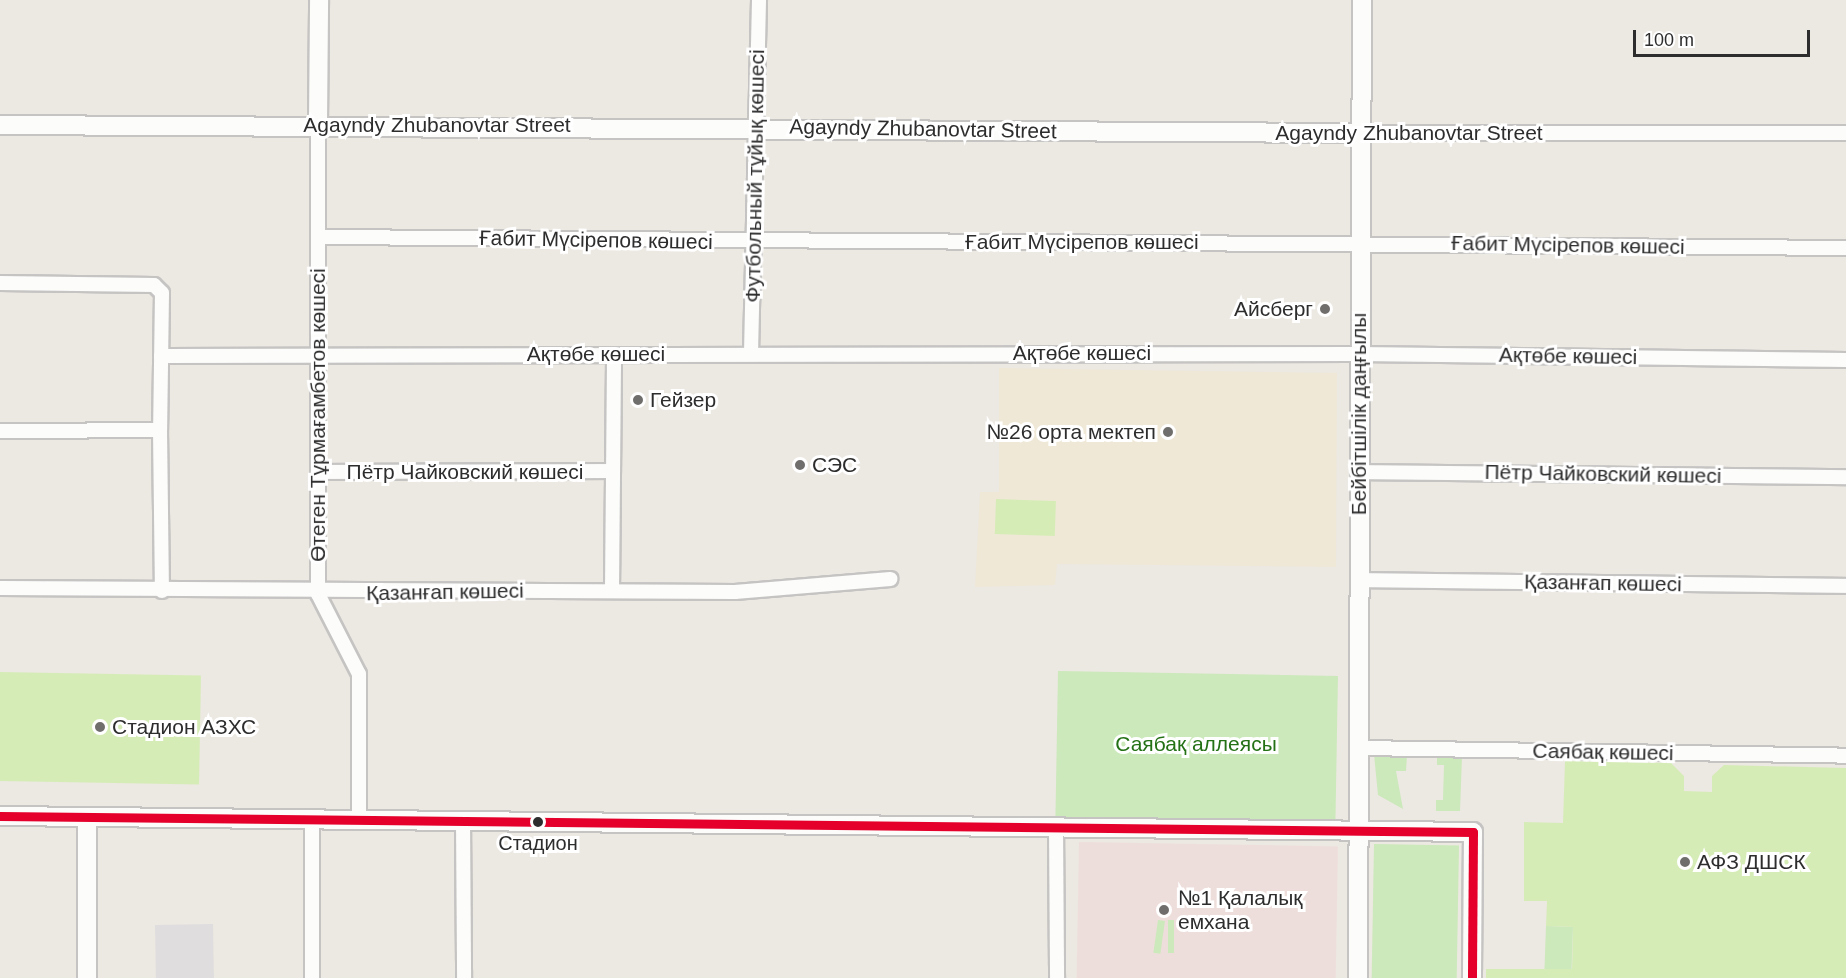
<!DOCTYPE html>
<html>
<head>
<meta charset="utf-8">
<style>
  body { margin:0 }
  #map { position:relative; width:1846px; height:978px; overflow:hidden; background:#ece8e2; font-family:Helvetica,sans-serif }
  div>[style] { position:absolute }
  .industrial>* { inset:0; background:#dfddde; transform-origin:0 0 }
  .education>* { inset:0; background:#efe8d7 }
  .medical>* { inset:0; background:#eededb; transform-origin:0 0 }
  .green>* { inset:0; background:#cbe9ba; transform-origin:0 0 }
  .pitch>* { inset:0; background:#d6ecb7; transform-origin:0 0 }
  .roads { filter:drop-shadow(2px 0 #c5c4c3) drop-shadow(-2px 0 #c5c4c3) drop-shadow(0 2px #c5c4c3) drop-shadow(0 -2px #c5c4c3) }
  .street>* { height:14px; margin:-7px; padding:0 7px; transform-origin:7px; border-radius:7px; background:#fcfcfb }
  .secondary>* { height:18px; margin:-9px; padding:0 9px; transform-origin:9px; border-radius:9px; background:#fcfcfb }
  .bus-1>* { height:9px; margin:-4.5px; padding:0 4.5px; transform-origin:4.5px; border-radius:4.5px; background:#e4002b }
  .dots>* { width:16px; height:16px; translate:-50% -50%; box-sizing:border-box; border:3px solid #fff; border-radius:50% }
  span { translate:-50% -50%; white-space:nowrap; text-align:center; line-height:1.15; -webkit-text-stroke:6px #fff; paint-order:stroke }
  .bus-label { font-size:20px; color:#2d2d2d }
  .street-label { font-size:21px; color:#2d2d2d }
  .poi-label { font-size:21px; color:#2d2d2d }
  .right { translate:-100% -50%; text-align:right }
  .left { translate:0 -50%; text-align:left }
  .park-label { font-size:21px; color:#247116 }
  .scale { position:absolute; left:1633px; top:30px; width:177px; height:27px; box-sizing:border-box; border:3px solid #2d2d2d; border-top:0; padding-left:8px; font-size:18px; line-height:21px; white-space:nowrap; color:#2d2d2d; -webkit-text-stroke:4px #fff; paint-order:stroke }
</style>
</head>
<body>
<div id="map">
  <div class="industrial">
    <div style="left:213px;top:924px;width:54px;height:58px;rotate:89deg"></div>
  </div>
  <div class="education">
    <div style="clip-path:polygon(999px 368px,1337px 373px,1336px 567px,1057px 564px,1055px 585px,975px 587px,980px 492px,999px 492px)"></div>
  </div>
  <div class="medical">
    <div style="left:1079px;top:842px;width:259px;height:136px;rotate:1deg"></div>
  </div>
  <div class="green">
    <div style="left:1058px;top:671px;width:280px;height:146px;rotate:1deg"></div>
    <div style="clip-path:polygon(1374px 754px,1407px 755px,1406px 771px,1396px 771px,1403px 809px,1378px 795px)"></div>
    <div style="clip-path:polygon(1437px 755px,1462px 756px,1460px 811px,1436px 811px,1436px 800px,1443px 800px,1444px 765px,1437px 765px)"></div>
    <div style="left:1374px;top:844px;width:85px;height:134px;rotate:1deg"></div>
    <div style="left:1158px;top:920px;width:7px;height:33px;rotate:8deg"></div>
    <div style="left:1168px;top:920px;width:6px;height:33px"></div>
    <div style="left:1546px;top:926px;width:27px;height:43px;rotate:2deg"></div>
  </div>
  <div class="pitch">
    <div style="left:996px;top:499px;width:60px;height:35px;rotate:2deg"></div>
    <div style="left:0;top:672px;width:201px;height:109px;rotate:1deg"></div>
    <div style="clip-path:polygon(1565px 761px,1671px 763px,1684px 776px,1684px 791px,1712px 792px,1712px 776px,1724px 765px,1846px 768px,1846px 978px,1486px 978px,1486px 969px,1572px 969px,1573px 927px,1546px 926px,1547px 901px,1524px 901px,1524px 822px,1563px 823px)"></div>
  </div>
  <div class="roads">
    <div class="street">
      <div style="left:318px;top:124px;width:470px;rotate:90deg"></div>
      <div style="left:318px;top:594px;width:90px;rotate:62.9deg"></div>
      <div style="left:359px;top:674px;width:146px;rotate:90deg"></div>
      <div style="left:1360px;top:133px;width:486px"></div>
      <div style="left:318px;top:237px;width:1528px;rotate:0.41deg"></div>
      <div style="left:0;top:283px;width:154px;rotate:0.7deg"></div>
      <div style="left:154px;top:285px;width:11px;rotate:45deg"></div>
      <div style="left:162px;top:293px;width:137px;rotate:90.8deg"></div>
      <div style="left:160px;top:430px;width:160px;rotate:179.6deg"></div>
      <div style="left:751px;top:353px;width:353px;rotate:-88.7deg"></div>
      <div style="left:161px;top:356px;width:1198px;rotate:-0.1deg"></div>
      <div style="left:1359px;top:354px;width:487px;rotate:0.7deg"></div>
      <div style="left:160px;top:430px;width:161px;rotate:89.3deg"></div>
      <div style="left:319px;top:472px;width:292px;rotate:-0.2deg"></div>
      <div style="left:1359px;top:472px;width:487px;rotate:0.6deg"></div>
      <div style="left:1359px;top:580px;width:487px;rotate:0.7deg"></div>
      <div style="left:0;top:588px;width:735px;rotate:0.31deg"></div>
      <div style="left:735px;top:592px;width:156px;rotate:-4.8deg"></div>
      <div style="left:612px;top:591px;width:236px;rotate:-89.5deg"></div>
      <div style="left:1359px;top:748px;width:487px;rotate:0.9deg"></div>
      <div style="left:312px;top:819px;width:159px;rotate:90deg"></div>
      <div style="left:463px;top:820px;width:158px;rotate:89.6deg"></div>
      <div style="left:1056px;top:826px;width:152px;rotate:89.6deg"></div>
    </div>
    <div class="secondary">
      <div style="left:318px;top:124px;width:124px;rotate:-89.5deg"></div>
      <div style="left:0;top:125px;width:1360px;rotate:0.34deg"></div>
      <div style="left:0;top:816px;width:1473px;rotate:0.62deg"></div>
      <div style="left:1473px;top:832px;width:146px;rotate:90.4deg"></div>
      <div style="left:87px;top:978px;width:161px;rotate:-90deg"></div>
      <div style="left:1358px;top:978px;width:978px;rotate:-89.77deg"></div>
    </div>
  </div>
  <div class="bus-1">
    <div style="left:0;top:816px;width:1473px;rotate:0.62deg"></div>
    <div style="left:1473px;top:832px;width:146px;rotate:90.4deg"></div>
  </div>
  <div class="dots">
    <div style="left:1325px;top:309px;background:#706e6c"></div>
    <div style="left:638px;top:400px;background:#706e6c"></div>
    <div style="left:1168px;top:432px;background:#706e6c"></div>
    <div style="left:800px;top:465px;background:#706e6c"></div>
    <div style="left:100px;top:727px;background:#706e6c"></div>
    <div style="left:538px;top:822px;background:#2d2d2d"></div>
    <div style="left:1685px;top:862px;background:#706e6c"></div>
    <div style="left:1164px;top:910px;background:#706e6c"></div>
  </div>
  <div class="bus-label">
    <span style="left:538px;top:843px">Стадион</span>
  </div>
  <div class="street-label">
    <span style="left:437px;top:125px">Agayndy Zhubanovtar Street</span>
    <span style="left:923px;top:129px;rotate:1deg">Agayndy Zhubanovtar Street</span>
    <span style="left:1409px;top:133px">Agayndy Zhubanovtar Street</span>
    <span style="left:755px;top:176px;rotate:-89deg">Футбольный тұйық көшесі</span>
    <span style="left:596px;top:240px;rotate:1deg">Ғабит Мүсірепов көшесі</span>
    <span style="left:1082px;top:242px">Ғабит Мүсірепов көшесі</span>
    <span style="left:1568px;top:245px;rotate:1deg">Ғабит Мүсірепов көшесі</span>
    <span style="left:1082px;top:353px">Ақтөбе көшесі</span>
    <span style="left:596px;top:354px">Ақтөбе көшесі</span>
    <span style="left:1568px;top:356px;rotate:1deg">Ақтөбе көшесі</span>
    <span style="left:1359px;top:414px;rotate:-90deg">Бейбітшілік даңғылы</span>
    <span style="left:318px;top:415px;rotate:-90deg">Өтеген Тұрмағамбетов көшесі</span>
    <span style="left:465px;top:472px">Пётр Чайковский көшесі</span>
    <span style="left:1603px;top:474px;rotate:1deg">Пётр Чайковский көшесі</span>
    <span style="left:1603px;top:583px;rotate:1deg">Қазанғап көшесі</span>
    <span style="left:445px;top:592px;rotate:-1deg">Қазанғап көшесі</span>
    <span style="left:1603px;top:752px;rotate:1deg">Саябақ көшесі</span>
  </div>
  <div class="poi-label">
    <span class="right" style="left:1313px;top:309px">Айсберг</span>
    <span class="left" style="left:650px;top:400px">Гейзер</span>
    <span class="right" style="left:1156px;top:432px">№26 орта мектеп</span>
    <span class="left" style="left:812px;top:465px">СЭС</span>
    <span class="left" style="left:112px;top:727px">Стадион АЗХС</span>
    <span class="left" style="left:1697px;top:862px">АФЗ ДШСК</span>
    <span class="left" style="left:1178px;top:910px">№1 Қалалық<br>емхана</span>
  </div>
  <div class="park-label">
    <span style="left:1196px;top:744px">Саябақ аллеясы</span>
  </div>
  <div class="scale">100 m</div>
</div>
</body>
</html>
